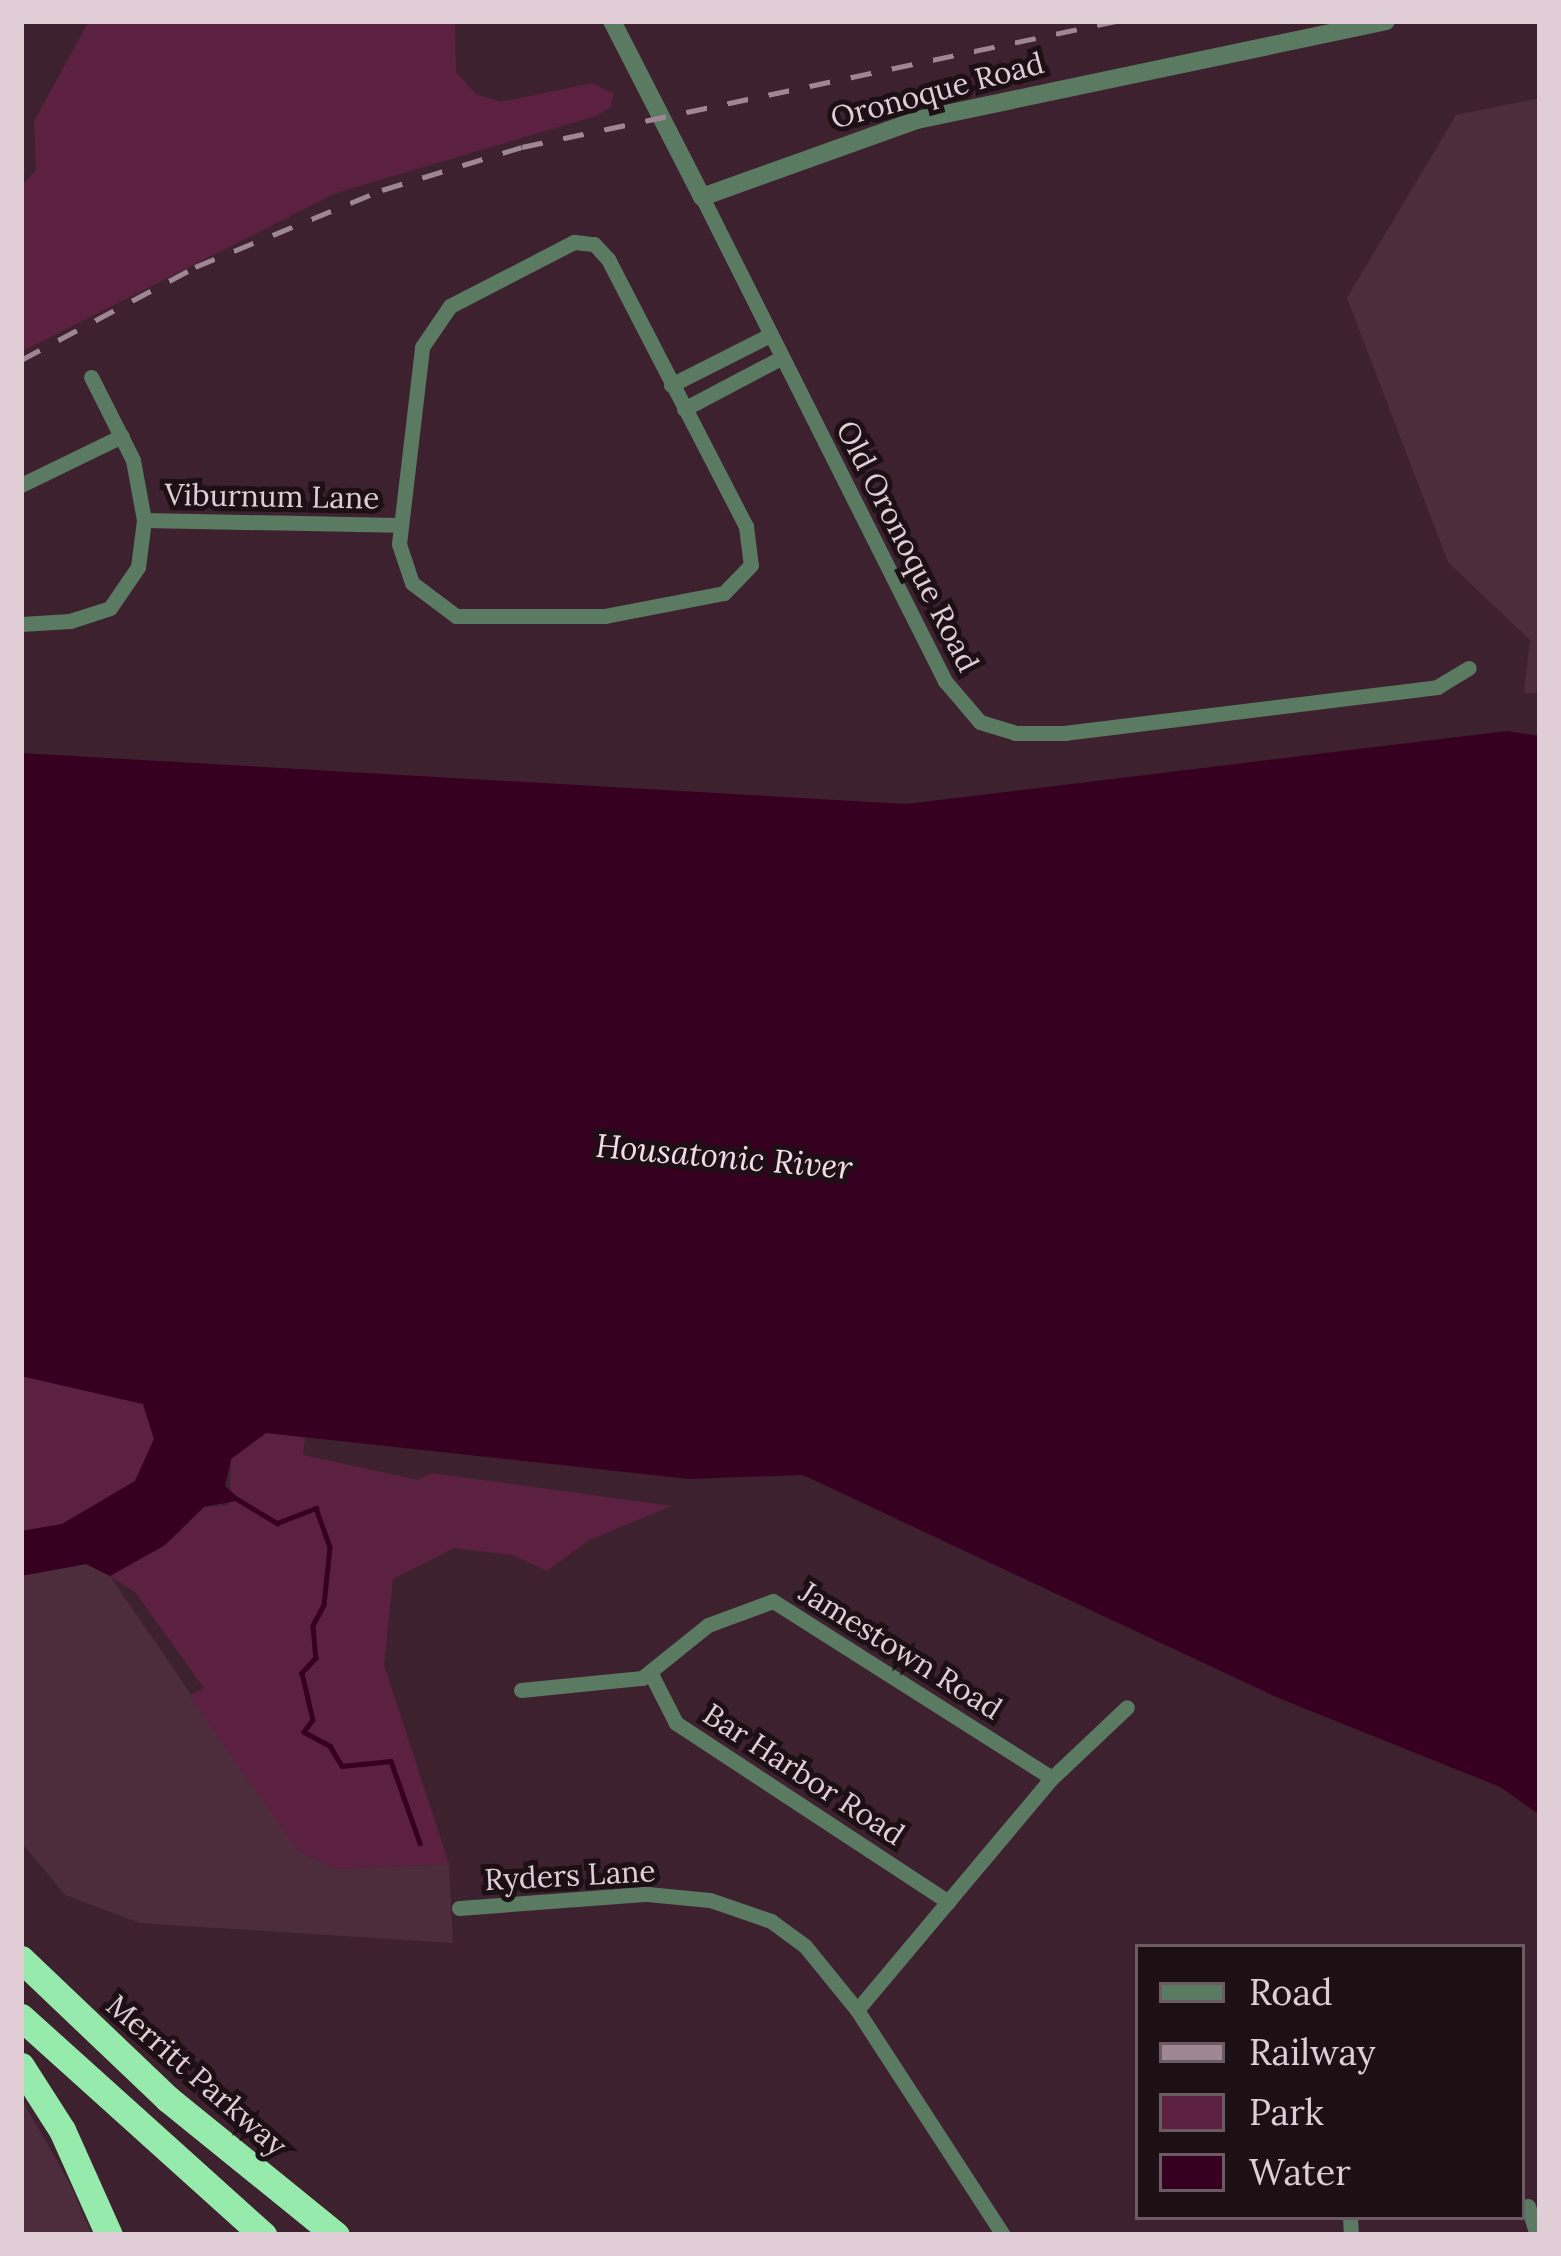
<!DOCTYPE html>
<html>
<head>
<meta charset="utf-8">
<style>
  body { margin:0 }
  #map { position:relative; width:1561px; height:2256px; overflow:hidden; background:#3d212f; font-family:Lora,serif }
  div>[style] { position:absolute }
  .built>* { inset:0; background:#4d2d3c }
  .green>* { inset:0; background:#5c2141 }
  .water>* { inset:0; background:#370021 }
  .stream>* { height:4.5px; margin:-2.25px; padding:0 2.25px; transform-origin:2.25px; border-radius:2.25px; background:#370021 }
  .minor>* { height:15px; margin:-7.5px; padding:0 7.5px; transform-origin:7.5px; border-radius:7.5px; background:#5a7b62 }
  .tertiary>* { height:18px; margin:-9px; padding:0 9px; transform-origin:9px; border-radius:9px; background:#5a7b62 }
  .motorway>* { height:27px; margin:-13.5px; padding:0 13.5px; transform-origin:13.5px; border-radius:13.5px; background:#96eaac }
  .rail>* { height:4.5px; margin-top:-2.25px; transform-origin:0; background:repeating-linear-gradient(90deg,#9e8792 0 21px,transparent 0 42px) }
  span { translate:-50% -50%; white-space:nowrap; text-align:center; line-height:1.15; -webkit-text-stroke:10px #1c1015; paint-order:stroke }
  .street-label { font-size:30px; color:#e0cdd5 }
  .water-label { font-size:33px; color:#f3dbe6; font-style:italic }
  .frame { position:absolute; inset:0; border:24px solid #e0cdd5; pointer-events:none }
  .legend { position:absolute; left:1135px; top:1944px; width:390px; height:276px; box-sizing:border-box; background:#1c1015; border:3px solid #6a5c62; margin:0; padding:15px 21px; list-style:none; font-size:36px; color:#e0cdd5 }
  .legend li { display:flex; align-items:center; gap:24px; height:60px }
  .legend b { width:60px; border:3px solid #6a5c62 }
</style>
</head>
<body>
<div id="map">
  <div class="built">
    <div style="clip-path:polygon(1540px 98px,1540px 693px,1524px 693px,1530px 640px,1448px 562px,1347px 298px,1456px 115px)"></div>
    <div style="clip-path:polygon(86px 1564px,110px 1576px,298px 1851px,337px 1869px,449px 1864px,453px 1943px,140px 1923px,65px 1895px,21px 1842px,21px 1576px)"></div>
    <div style="clip-path:polygon(21px 2098px,70px 2184px,92px 2235px,21px 2235px)"></div>
  </div>
  <div class="green">
    <div style="clip-path:polygon(89px 21px,455px 21px,456px 72px,476px 94px,501px 102px,592px 83px,614px 94px,610px 108px,596px 116px,336px 193px,21px 352px,21px 186px,36px 170px,34px 121px)"></div>
    <div style="clip-path:polygon(21px 1376px,143px 1404px,154px 1439px,135px 1481px,62px 1524px,31px 1531px,21px 1531px)"></div>
    <div style="clip-path:polygon(266px 1433px,305px 1437px,303px 1455px,418px 1480px,432px 1473px,672px 1506px,589px 1540px,547px 1571px,513px 1555px,454px 1548px,393px 1579px,384px 1665px,449px 1864px,337px 1869px,298px 1851px,189px 1696px,204px 1688px,135px 1592px,110px 1576px,165px 1545px,204px 1507px,229px 1505px,231px 1459px)"></div>
  </div>
  <div class="water">
    <div style="clip-path:polygon(1507px 731px,1540px 736px,1540px 1815px,1500px 1787px,1276px 1697px,803px 1475px,689px 1479px,266px 1433px,231px 1459px,225px 1486px,241px 1500px,204px 1507px,165px 1545px,110px 1576px,86px 1564px,21px 1576px,21px 1531px,62px 1524px,135px 1481px,154px 1439px,143px 1404px,21px 1376px,21px 753px,906px 804px)"></div>
  </div>
  <div class="stream">
    <div style="left:237px;top:1499px;width:47px;rotate:31deg"></div>
    <div style="left:277px;top:1523px;width:42px;rotate:-21deg"></div>
    <div style="left:316px;top:1508px;width:41px;rotate:70.3deg"></div>
    <div style="left:330px;top:1547px;width:58px;rotate:95.9deg"></div>
    <div style="left:324px;top:1605px;width:24px;rotate:118deg"></div>
    <div style="left:313px;top:1626px;width:32px;rotate:85deg"></div>
    <div style="left:316px;top:1658px;width:21px;rotate:133deg"></div>
    <div style="left:302px;top:1673px;width:48px;rotate:76.8deg"></div>
    <div style="left:313px;top:1720px;width:15px;rotate:127deg"></div>
    <div style="left:304px;top:1732px;width:30px;rotate:28deg"></div>
    <div style="left:330px;top:1746px;width:23px;rotate:59deg"></div>
    <div style="left:342px;top:1766px;width:49px;rotate:-5.8deg"></div>
    <div style="left:391px;top:1761px;width:87px;rotate:70.5deg"></div>
  </div>
  <div class="minor">
    <div style="left:702px;top:197px;width:542px;rotate:63.34deg"></div>
    <div style="left:945px;top:681px;width:54px;rotate:49.5deg"></div>
    <div style="left:980px;top:722px;width:37px;rotate:17deg"></div>
    <div style="left:1015px;top:733px;width:49px"></div>
    <div style="left:1064px;top:733px;width:376px;rotate:-7deg"></div>
    <div style="left:1437px;top:687px;width:37px;rotate:-31deg"></div>
    <div style="left:574px;top:242px;width:20px;rotate:6deg"></div>
    <div style="left:594px;top:244px;width:21px;rotate:47deg"></div>
    <div style="left:608px;top:259px;width:301px;rotate:62.7deg"></div>
    <div style="left:746px;top:526px;width:39px;rotate:83deg"></div>
    <div style="left:751px;top:565px;width:39px;rotate:134deg"></div>
    <div style="left:724px;top:593px;width:121px;rotate:169.1deg"></div>
    <div style="left:605px;top:616px;width:149px;rotate:180deg"></div>
    <div style="left:456px;top:616px;width:55px;rotate:-143.1deg"></div>
    <div style="left:412px;top:583px;width:41px;rotate:-108.4deg"></div>
    <div style="left:399px;top:544px;width:198px;rotate:-83.3deg"></div>
    <div style="left:422px;top:347px;width:50px;rotate:-55.7deg"></div>
    <div style="left:450px;top:306px;width:140px;rotate:-27.3deg"></div>
    <div style="left:671px;top:385px;width:109px;rotate:-26.8deg"></div>
    <div style="left:684px;top:409px;width:107px;rotate:-27.8deg"></div>
    <div style="left:21px;top:485px;width:112px;rotate:-25.9deg"></div>
    <div style="left:144px;top:520px;width:254px;rotate:1.1deg"></div>
    <div style="left:21px;top:624px;width:49px;rotate:-3.5deg"></div>
    <div style="left:70px;top:621px;width:42px;rotate:-18deg"></div>
    <div style="left:110px;top:608px;width:50px;rotate:-55.7deg"></div>
    <div style="left:138px;top:567px;width:47px;rotate:-82.7deg"></div>
    <div style="left:144px;top:520px;width:61px;rotate:-100.4deg"></div>
    <div style="left:133px;top:460px;width:93px;rotate:-116.8deg"></div>
    <div style="left:651px;top:1674px;width:55px;rotate:63deg"></div>
    <div style="left:676px;top:1723px;width:326px;rotate:33.3deg"></div>
    <div style="left:521px;top:1690px;width:122px;rotate:-5.7deg"></div>
    <div style="left:642px;top:1678px;width:85px;rotate:-38.8deg"></div>
    <div style="left:708px;top:1625px;width:69px;rotate:-20.3deg"></div>
    <div style="left:773px;top:1601px;width:330px;rotate:32.4deg"></div>
    <div style="left:459px;top:1908px;width:189px;rotate:-4.3deg"></div>
    <div style="left:647px;top:1894px;width:63px;rotate:5.4deg"></div>
    <div style="left:710px;top:1900px;width:65px;rotate:19deg"></div>
    <div style="left:771px;top:1921px;width:42px;rotate:36.3deg"></div>
    <div style="left:805px;top:1946px;width:82px;rotate:50.9deg"></div>
    <div style="left:857px;top:2010px;width:268px;rotate:57deg"></div>
    <div style="left:857px;top:2010px;width:303px;rotate:-50deg"></div>
    <div style="left:1052px;top:1778px;width:103px;rotate:-43.4deg"></div>
    <div style="left:1528px;top:2206px;width:30px;rotate:73deg"></div>
    <div style="left:1350px;top:2217px;width:18px;rotate:87deg"></div>
  </div>
  <div class="tertiary">
    <div style="left:612px;top:21px;width:198px;rotate:62.9deg"></div>
    <div style="left:702px;top:197px;width:228px;rotate:-19.7deg"></div>
    <div style="left:917px;top:120px;width:479px;rotate:-11.9deg"></div>
  </div>
  <div class="motorway">
    <div style="left:21px;top:1959px;width:203px;rotate:43.6deg"></div>
    <div style="left:168px;top:2099px;width:216px;rotate:39deg"></div>
    <div style="left:21px;top:2017px;width:326px;rotate:42deg"></div>
    <div style="left:21px;top:2066px;width:76px;rotate:57.4deg"></div>
    <div style="left:62px;top:2130px;width:115px;rotate:65.9deg"></div>
  </div>
  <div class="rail">
    <div style="left:21px;top:360px;width:197px;rotate:-28.1deg"></div>
    <div style="left:195px;top:267px;width:202px;rotate:-22.4deg"></div>
    <div style="left:382px;top:190px;width:146px;rotate:-17.1deg"></div>
    <div style="left:522px;top:147px;width:607px;rotate:-11.98deg"></div>
  </div>
  <div class="street-label">
    <span style="left:937px;top:90px;rotate:-15deg">Oronoque Road</span>
    <span style="left:272px;top:496px;rotate:1deg">Viburnum Lane</span>
    <span style="left:908px;top:546px;rotate:63deg">Old Oronoque Road</span>
    <span style="left:901px;top:1650px;rotate:32deg">Jamestown Road</span>
    <span style="left:804px;top:1774px;rotate:33deg">Bar Harbor Road</span>
    <span style="left:570px;top:1875px;rotate:-3deg">Ryders Lane</span>
    <span style="left:197px;top:2075px;rotate:41deg">Merritt Parkway</span>
  </div>
  <div class="water-label">
    <span style="left:724px;top:1157px;rotate:5deg">Housatonic River</span>
  </div>
  <div class="frame"></div>
  <ul class="legend">
  <li><b style="height:15px;background:#5a7b62"></b>Road</li>
  <li><b style="height:15px;background:#9e8792"></b>Railway</li>
  <li><b style="height:33px;background:#5c2141"></b>Park</li>
  <li><b style="height:33px;background:#370021"></b>Water</li>
  </ul>
</div>
</body>
</html>
